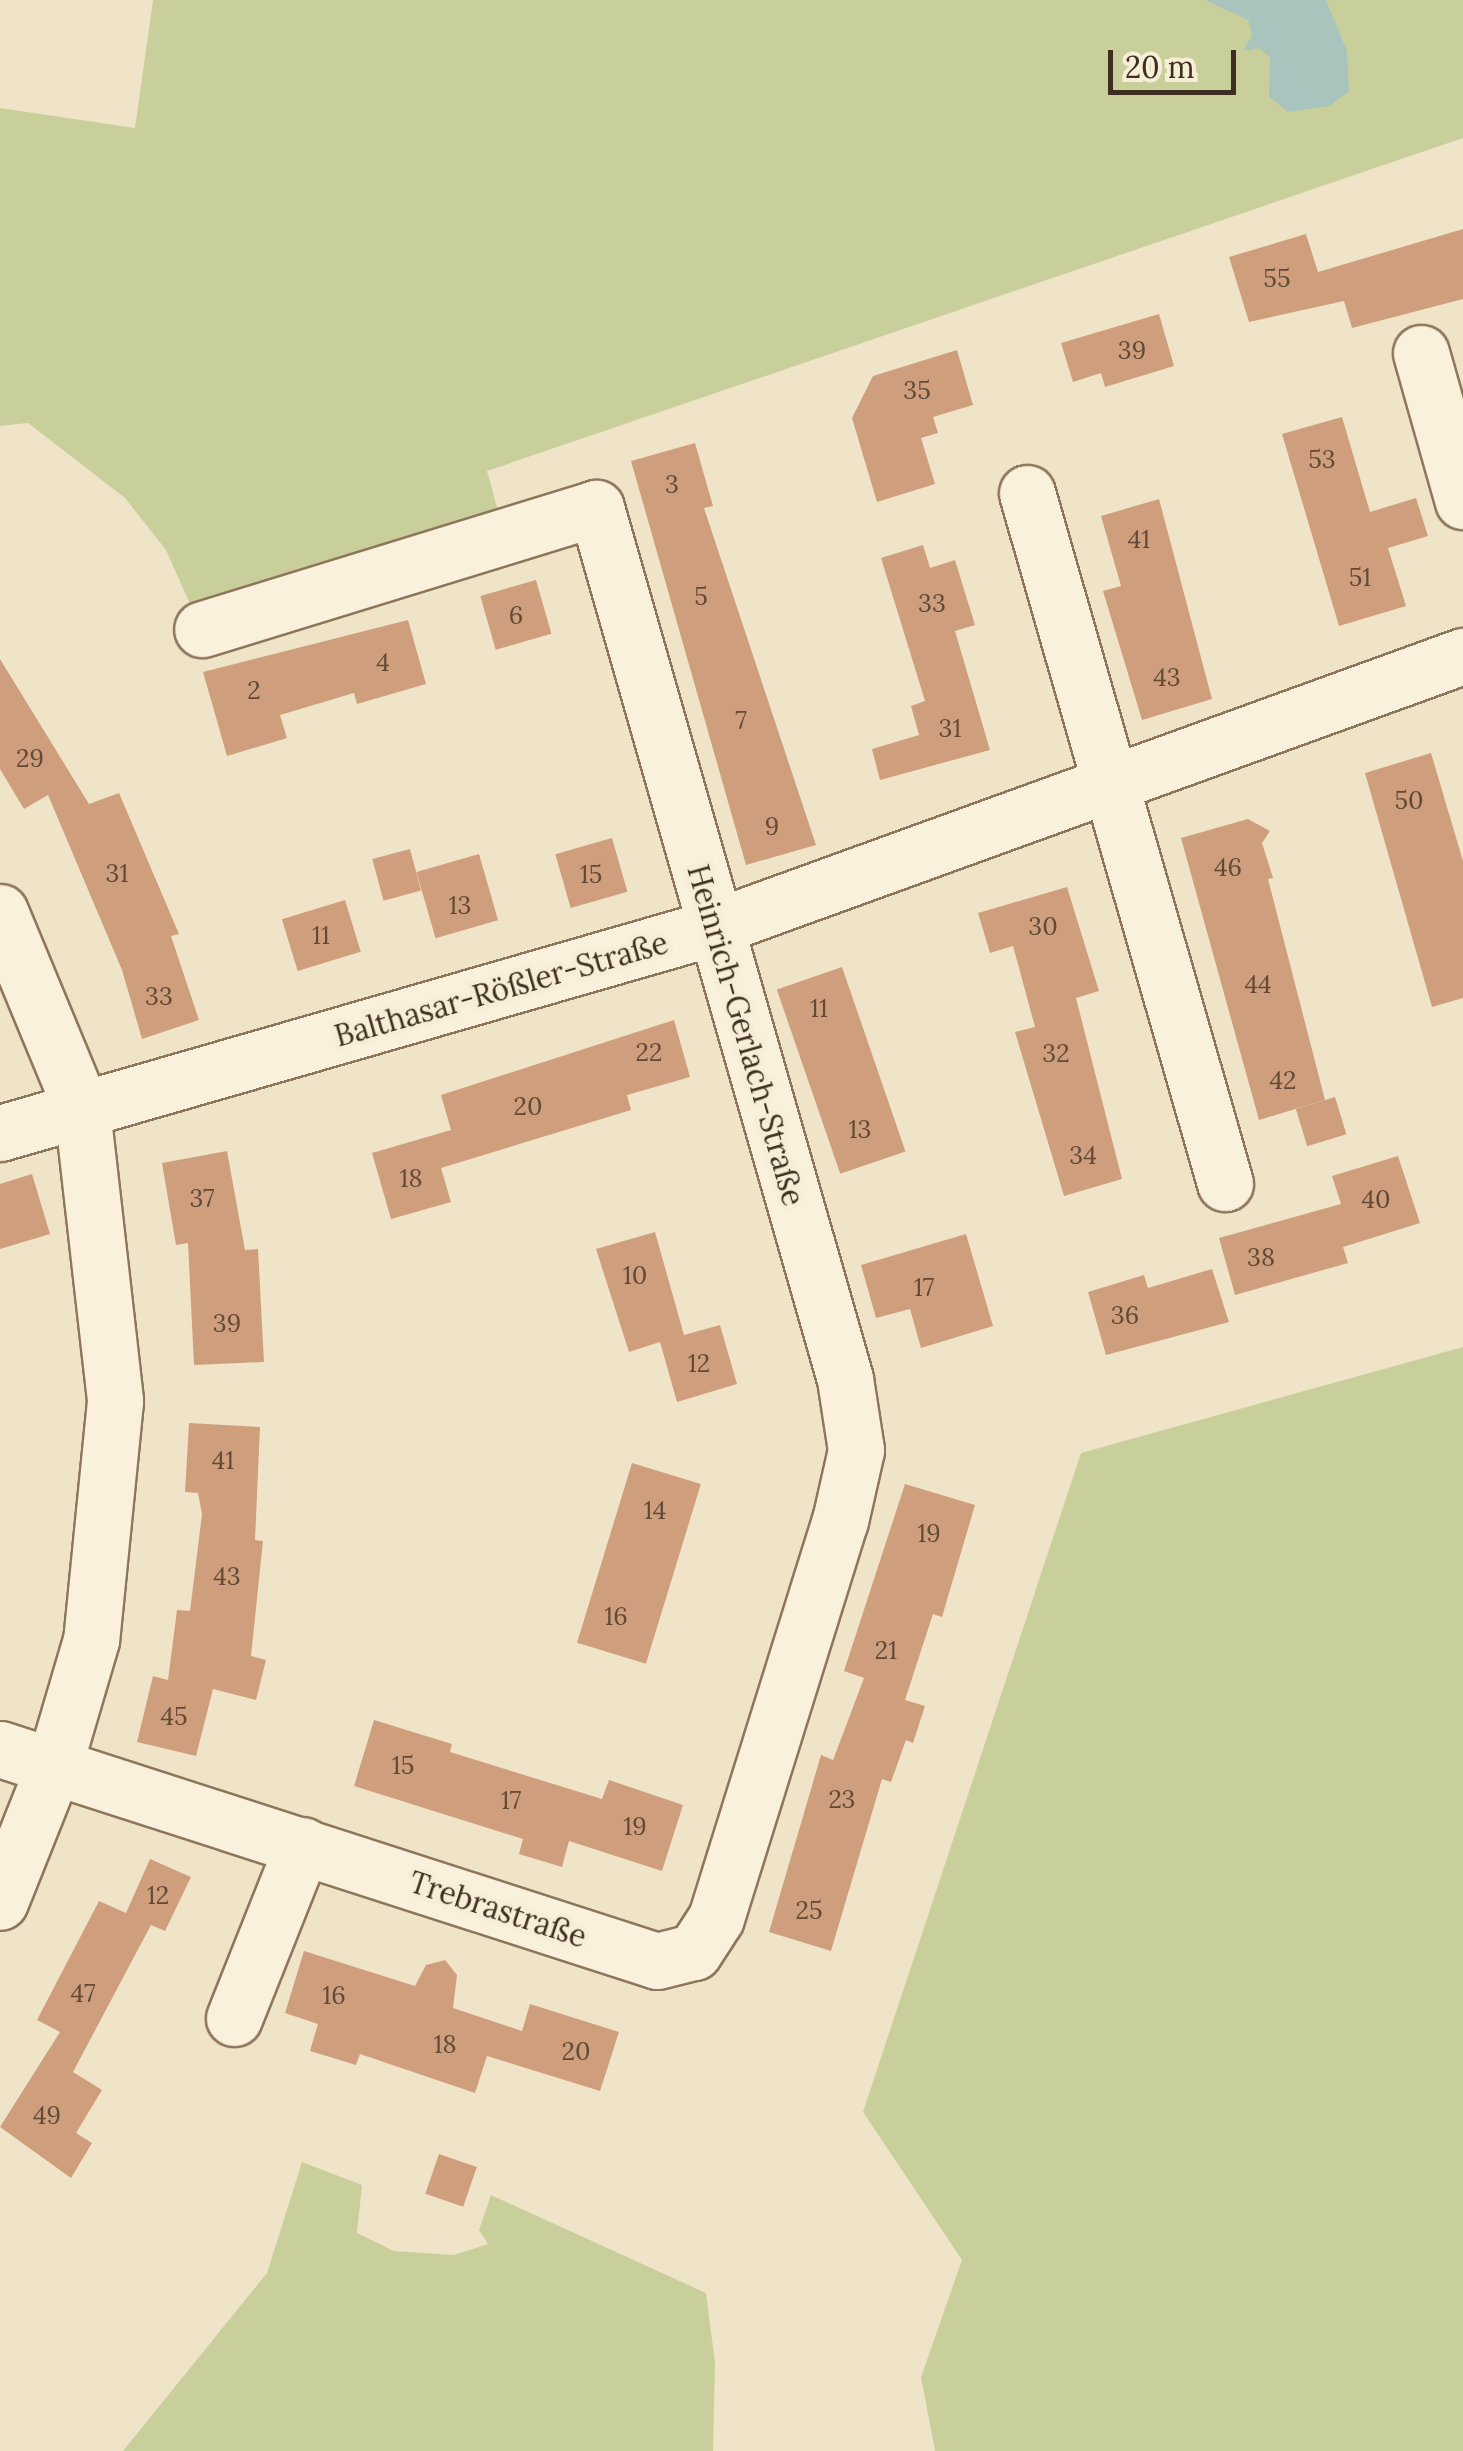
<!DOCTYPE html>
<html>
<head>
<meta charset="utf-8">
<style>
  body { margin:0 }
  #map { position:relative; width:1463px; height:2451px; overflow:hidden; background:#f0e4c8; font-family:Lora,serif }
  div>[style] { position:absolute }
  .green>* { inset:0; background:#c9cf9b }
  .water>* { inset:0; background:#a9c4bc }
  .building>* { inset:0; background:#cf9f7d; transform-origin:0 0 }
  .roads { filter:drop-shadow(2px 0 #8d765c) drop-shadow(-2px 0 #8d765c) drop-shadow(0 2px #8d765c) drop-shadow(0 -2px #8d765c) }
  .minor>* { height:55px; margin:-27.5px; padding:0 27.5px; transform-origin:27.5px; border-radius:27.5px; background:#faf1dc }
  span { translate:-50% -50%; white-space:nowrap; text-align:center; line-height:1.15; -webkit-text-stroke:9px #f7eed8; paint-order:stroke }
  .number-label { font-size:25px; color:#624a37 }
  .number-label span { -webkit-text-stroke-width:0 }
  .street-label { font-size:30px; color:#3d2e20 }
  .scale { position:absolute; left:1108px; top:50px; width:128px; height:45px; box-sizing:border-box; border:5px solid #3d2e20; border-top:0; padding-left:12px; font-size:30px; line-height:35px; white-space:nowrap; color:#3d2e20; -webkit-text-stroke:8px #f7eed8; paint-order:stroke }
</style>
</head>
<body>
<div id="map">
  <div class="green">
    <div style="clip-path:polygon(153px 0,1463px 0,1463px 138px,487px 471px,503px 529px,195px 615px,166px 550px,125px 498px,28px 423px,0 426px,0 108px,135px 128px)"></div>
    <div style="clip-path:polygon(1463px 1347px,1463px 2451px,935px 2451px,921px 2377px,962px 2260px,863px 2112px,1081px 1453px)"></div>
    <div style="clip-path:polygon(302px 2162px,362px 2185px,357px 2233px,394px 2251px,454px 2255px,488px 2244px,479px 2230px,491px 2195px,706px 2293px,715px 2363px,713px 2451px,123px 2451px,267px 2273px)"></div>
  </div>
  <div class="water">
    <div style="clip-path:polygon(1205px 0,1326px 0,1347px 51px,1349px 91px,1330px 106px,1288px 112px,1269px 97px,1270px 57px,1259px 48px,1243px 51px,1252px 35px,1248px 20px)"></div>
  </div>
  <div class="building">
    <div style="clip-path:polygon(1463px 229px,1463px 299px,1352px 328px,1344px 301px,1249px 322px,1229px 257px,1306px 234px,1318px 272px)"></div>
    <div style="clip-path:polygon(1159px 314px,1174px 366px,1105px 387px,1101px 373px,1073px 382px,1061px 343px)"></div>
    <div style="clip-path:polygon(957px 350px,973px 405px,933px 417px,938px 433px,921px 438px,935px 484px,877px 502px,852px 418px,873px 376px)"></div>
    <div style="clip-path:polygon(1342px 417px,1370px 512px,1416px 498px,1428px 536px,1388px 548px,1406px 606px,1339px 626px,1282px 434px)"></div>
    <div style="clip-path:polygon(695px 443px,713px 506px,704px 508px,816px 845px,746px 865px,631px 461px)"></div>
    <div style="clip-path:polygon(1159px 499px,1212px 699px,1142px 720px,1103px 591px,1121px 586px,1101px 516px)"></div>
    <div style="clip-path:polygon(923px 545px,930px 568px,955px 560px,975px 625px,955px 631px,990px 750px,880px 780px,872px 749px,919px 735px,911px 706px,925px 701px,881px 558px)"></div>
    <div style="left:536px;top:580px;width:56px;height:58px;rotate:74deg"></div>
    <div style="clip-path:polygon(408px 620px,426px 684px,357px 704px,354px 693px,280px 715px,287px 738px,227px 756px,203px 672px)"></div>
    <div style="clip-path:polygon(0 659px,89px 804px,119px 793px,179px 934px,171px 936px,199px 1020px,142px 1039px,122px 970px,48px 795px,24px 809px,0 769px)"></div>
    <div style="clip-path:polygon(1431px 753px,1463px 861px,1463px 998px,1432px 1007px,1365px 773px)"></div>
    <div style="clip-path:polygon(1248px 819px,1270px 831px,1262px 843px,1273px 878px,1268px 879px,1325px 1100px,1259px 1120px,1181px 838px)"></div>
    <div style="left:612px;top:838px;width:56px;height:59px;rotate:74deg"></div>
    <div style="left:410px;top:849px;width:43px;height:39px;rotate:75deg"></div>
    <div style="left:479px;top:854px;width:69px;height:65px;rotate:74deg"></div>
    <div style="clip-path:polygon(1067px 887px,1099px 991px,1076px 998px,1122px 1179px,1064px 1196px,1015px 1032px,1035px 1027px,1013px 946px,990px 953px,978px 913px)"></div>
    <div style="left:345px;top:900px;width:54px;height:66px;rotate:73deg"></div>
    <div style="left:842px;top:967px;width:195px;height:69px;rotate:71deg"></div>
    <div style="clip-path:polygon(674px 1020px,690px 1077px,627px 1095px,631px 1110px,441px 1168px,451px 1202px,391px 1219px,372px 1153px,451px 1130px,441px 1095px)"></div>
    <div style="left:1335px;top:1097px;width:39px;height:41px;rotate:73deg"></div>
    <div style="clip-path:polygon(227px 1151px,245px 1250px,258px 1249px,264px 1362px,194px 1365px,188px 1243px,176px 1245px,162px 1163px)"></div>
    <div style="clip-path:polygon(1398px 1156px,1420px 1223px,1343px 1247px,1348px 1263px,1235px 1295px,1219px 1238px,1341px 1204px,1332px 1176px)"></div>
    <div style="clip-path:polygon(32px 1174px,50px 1234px,0 1249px,0 1184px)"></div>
    <div style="clip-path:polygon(655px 1232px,684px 1335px,720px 1325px,737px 1384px,677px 1402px,660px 1342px,629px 1352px,596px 1249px)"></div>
    <div style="clip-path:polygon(966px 1234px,993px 1326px,921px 1348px,910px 1309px,876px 1318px,861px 1265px)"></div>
    <div style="clip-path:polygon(1212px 1269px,1229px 1322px,1106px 1355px,1088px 1292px,1144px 1275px,1148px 1288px)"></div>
    <div style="clip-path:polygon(189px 1423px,260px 1427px,255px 1540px,263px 1541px,251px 1656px,266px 1660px,256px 1700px,213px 1689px,196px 1756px,137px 1742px,153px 1676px,168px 1680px,177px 1610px,190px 1611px,202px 1514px,198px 1493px,185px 1492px)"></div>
    <div style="left:632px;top:1463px;width:72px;height:188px;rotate:17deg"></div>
    <div style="clip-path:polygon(905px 1484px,975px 1505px,942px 1617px,933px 1614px,905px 1700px,925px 1706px,913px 1743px,906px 1740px,891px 1782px,882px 1779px,831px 1951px,769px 1932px,821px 1755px,833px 1760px,864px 1678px,844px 1671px)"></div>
    <div style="clip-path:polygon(374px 1720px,452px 1744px,450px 1752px,602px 1799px,609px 1780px,683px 1805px,662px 1871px,569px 1841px,562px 1867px,519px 1854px,523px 1839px,354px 1786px)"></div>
    <div style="clip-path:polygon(150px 1859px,191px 1877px,165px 1931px,151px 1925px,73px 2072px,102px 2090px,76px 2133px,92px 2143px,71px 2178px,0 2127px,60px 2032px,37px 2020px,99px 1901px,126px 1913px)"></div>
    <div style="clip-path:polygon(304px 1951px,415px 1986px,426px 1965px,445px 1960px,457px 1975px,453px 2008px,522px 2031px,530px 2004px,619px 2032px,600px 2091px,487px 2056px,475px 2093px,360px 2054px,356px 2065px,310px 2051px,318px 2024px,285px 2013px)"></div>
    <div style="left:439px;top:2154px;width:40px;height:42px;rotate:19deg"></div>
  </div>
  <div class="roads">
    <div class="minor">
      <div style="left:1421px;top:353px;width:154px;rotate:74.2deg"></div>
      <div style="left:1027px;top:493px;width:718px;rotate:73.99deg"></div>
      <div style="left:0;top:912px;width:214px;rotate:67.5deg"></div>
      <div style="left:82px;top:1110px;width:293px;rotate:83.5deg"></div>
      <div style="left:115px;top:1401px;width:240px;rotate:95.7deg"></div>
      <div style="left:91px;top:1640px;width:131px;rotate:106.4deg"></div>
      <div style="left:54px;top:1766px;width:146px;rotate:111.7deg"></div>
      <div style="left:0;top:1133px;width:744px;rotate:-16.07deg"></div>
      <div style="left:715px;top:927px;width:796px;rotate:-19.92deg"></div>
      <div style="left:0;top:1749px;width:690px;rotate:17.88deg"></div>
      <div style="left:657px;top:1961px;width:38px;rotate:-14deg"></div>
      <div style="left:694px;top:1952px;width:40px;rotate:-57.1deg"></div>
      <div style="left:716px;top:1918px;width:416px;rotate:-72.7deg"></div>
      <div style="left:840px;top:1521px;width:73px;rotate:-77.3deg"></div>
      <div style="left:856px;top:1450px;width:72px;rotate:-98.8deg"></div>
      <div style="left:845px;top:1379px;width:906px;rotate:-105.95deg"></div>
      <div style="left:596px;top:508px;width:412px;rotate:162.9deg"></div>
      <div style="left:234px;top:2018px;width:186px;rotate:-68.3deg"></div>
    </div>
  </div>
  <div class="number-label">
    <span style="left:1277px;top:278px">55</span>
    <span style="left:1132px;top:350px">39</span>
    <span style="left:917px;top:390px">35</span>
    <span style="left:1322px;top:459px">53</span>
    <span style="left:672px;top:484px">3</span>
    <span style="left:1139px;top:539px">41</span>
    <span style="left:1360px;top:577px">51</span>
    <span style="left:701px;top:596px">5</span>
    <span style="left:932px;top:603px">33</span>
    <span style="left:516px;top:615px">6</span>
    <span style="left:383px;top:662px">4</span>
    <span style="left:1167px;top:677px">43</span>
    <span style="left:254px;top:690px">2</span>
    <span style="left:741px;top:720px">7</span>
    <span style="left:950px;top:728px">31</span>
    <span style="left:30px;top:758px">29</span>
    <span style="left:1409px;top:800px">50</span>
    <span style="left:772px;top:826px">9</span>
    <span style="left:1228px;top:867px">46</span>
    <span style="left:117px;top:873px">31</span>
    <span style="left:591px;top:874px">15</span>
    <span style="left:460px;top:905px">13</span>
    <span style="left:1043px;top:926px">30</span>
    <span style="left:321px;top:935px">11</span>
    <span style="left:1258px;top:984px">44</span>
    <span style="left:159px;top:996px">33</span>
    <span style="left:819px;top:1008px">11</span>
    <span style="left:649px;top:1052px">22</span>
    <span style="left:1056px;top:1053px">32</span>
    <span style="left:1283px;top:1080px">42</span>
    <span style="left:528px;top:1106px">20</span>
    <span style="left:860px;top:1129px">13</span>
    <span style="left:1083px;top:1155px">34</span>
    <span style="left:411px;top:1178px">18</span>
    <span style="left:202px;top:1198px">37</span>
    <span style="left:1376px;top:1199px">40</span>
    <span style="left:1261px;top:1257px">38</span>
    <span style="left:635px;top:1275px">10</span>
    <span style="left:924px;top:1287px">17</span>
    <span style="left:1125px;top:1315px">36</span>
    <span style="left:227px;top:1323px">39</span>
    <span style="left:699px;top:1363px">12</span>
    <span style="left:223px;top:1460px">41</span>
    <span style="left:655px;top:1510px">14</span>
    <span style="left:929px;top:1533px">19</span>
    <span style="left:227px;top:1576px">43</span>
    <span style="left:616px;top:1616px">16</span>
    <span style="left:886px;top:1650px">21</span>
    <span style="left:174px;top:1716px">45</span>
    <span style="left:403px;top:1765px">15</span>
    <span style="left:842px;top:1799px">23</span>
    <span style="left:511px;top:1800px">17</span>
    <span style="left:635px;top:1826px">19</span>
    <span style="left:158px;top:1895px">12</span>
    <span style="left:809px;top:1910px">25</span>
    <span style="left:83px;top:1993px">47</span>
    <span style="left:334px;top:1995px">16</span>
    <span style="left:445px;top:2044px">18</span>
    <span style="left:576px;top:2051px">20</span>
    <span style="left:47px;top:2115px">49</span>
  </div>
  <div class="street-label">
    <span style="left:501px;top:989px;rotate:-16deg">Balthasar-Rößler-Straße</span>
    <span style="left:746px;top:1035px;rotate:74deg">Heinrich-Gerlach-Straße</span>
    <span style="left:498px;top:1909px;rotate:18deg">Trebrastraße</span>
  </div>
  <div class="scale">20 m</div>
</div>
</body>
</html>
